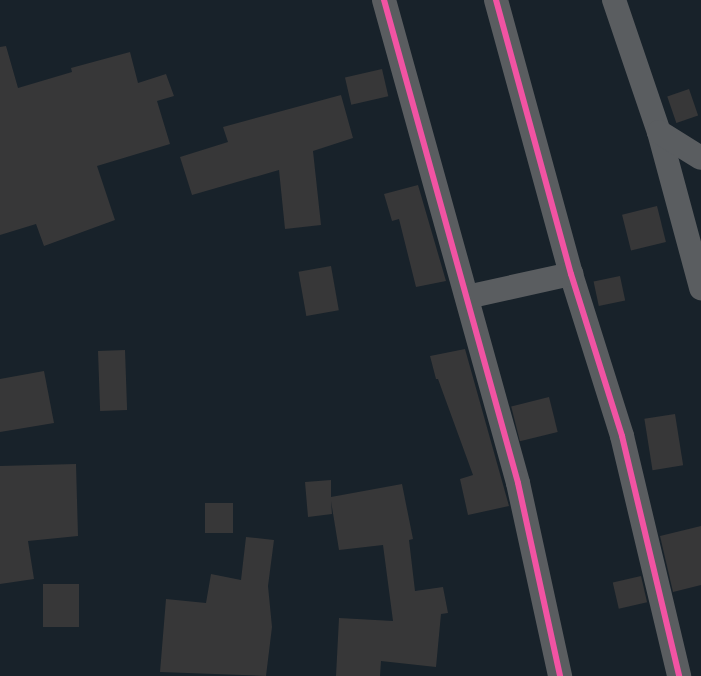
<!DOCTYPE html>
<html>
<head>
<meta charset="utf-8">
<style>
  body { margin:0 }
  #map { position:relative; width:701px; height:676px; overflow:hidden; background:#18222a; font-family:Karla,sans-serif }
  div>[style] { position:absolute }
  .building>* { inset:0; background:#373738; transform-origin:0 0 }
  .minor>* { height:24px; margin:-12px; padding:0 12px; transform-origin:12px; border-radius:12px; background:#5a5d60 }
  .cycleway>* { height:6px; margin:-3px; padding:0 3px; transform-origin:3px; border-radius:3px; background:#f153a3 }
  span { translate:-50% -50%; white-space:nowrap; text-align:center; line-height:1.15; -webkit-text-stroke:4.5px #050c12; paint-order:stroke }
</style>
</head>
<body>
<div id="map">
  <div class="building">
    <div style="clip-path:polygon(6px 46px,18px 88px,72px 72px,71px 68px,130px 52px,138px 83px,166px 74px,174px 96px,157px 101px,170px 144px,97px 166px,115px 220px,44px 246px,36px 224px,0 235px,0 47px)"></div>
    <div style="left:382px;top:69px;width:28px;height:38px;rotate:77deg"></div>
    <div style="left:689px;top:89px;width:28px;height:23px;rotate:71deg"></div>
    <div style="clip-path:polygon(341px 95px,353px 138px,313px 151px,321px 225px,285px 229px,279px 170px,192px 195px,180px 157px,228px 142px,223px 127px)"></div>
    <div style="clip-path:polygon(418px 185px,446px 281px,416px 287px,399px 219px,392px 221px,384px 194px)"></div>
    <div style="left:657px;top:206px;width:37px;height:36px;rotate:76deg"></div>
    <div style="left:331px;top:266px;width:45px;height:33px;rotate:80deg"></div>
    <div style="left:620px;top:276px;width:25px;height:27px;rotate:78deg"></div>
    <div style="clip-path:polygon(465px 349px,509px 506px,468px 515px,460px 479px,473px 475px,438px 379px,436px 379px,430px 356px)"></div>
    <div style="left:125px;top:350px;width:60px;height:27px;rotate:88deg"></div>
    <div style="clip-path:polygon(44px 371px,54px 423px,0 432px,0 379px)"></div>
    <div style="left:549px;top:397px;width:36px;height:39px;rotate:76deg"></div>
    <div style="left:675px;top:414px;width:52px;height:31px;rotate:81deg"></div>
    <div style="clip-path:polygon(76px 464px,78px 536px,28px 541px,34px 579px,0 584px,0 466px)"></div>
    <div style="clip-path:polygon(331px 480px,331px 497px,402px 484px,413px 539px,409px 540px,415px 591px,443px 587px,448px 613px,441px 614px,436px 667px,381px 661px,380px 676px,336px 676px,339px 618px,393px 621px,383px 545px,339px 550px,331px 501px,332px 514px,308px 517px,305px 482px)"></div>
    <div style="left:233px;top:503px;width:30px;height:28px;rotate:90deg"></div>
    <div style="clip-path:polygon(701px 526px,701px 585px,673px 592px,660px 536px)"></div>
    <div style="clip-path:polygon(246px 537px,274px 540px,268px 586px,272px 627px,266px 676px,160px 672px,166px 599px,206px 603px,211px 574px,241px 580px)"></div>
    <div style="left:641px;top:576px;width:27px;height:29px;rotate:77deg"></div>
    <div style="left:43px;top:584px;width:36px;height:43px"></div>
  </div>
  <div class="minor">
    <div style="left:384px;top:0;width:501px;rotate:74.49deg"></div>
    <div style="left:518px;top:483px;width:198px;rotate:77.7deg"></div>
    <div style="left:496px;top:0;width:284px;rotate:74.7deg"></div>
    <div style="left:571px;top:274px;width:170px;rotate:72.5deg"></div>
    <div style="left:622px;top:436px;width:247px;rotate:76.6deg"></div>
    <div style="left:614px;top:0;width:139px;rotate:71.2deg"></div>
    <div style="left:659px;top:132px;width:162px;rotate:74.9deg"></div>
    <div style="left:659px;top:132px;width:49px;rotate:31.8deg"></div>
    <div style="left:467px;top:297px;width:107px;rotate:-12.5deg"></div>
  </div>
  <div class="cycleway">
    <div style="left:384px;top:0;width:501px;rotate:74.49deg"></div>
    <div style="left:518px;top:483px;width:198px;rotate:77.7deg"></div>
    <div style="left:496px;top:0;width:284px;rotate:74.7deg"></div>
    <div style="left:571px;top:274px;width:170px;rotate:72.5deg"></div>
    <div style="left:622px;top:436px;width:247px;rotate:76.6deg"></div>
  </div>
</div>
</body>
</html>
